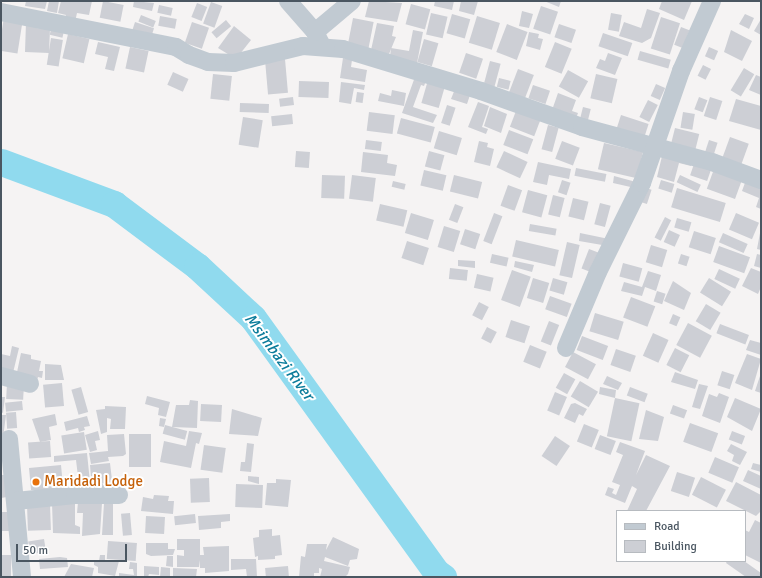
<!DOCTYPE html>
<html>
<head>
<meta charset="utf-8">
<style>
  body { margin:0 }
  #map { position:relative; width:762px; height:578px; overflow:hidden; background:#f5f3f3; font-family:Signika,sans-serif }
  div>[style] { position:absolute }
  .river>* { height:27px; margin:-13.5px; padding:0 13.5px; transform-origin:13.5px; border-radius:13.5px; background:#90daee }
  .building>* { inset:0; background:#cdcfd5; transform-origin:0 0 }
  .minor>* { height:18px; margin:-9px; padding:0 9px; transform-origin:9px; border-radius:9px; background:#c1cad2 }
  .dots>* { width:11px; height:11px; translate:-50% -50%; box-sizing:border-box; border:2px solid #fff; border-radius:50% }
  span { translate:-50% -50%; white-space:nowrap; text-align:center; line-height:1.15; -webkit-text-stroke:4px #fff; paint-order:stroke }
  .food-label { font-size:15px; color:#c56008 }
  .left { translate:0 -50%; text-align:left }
  .water-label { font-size:16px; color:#0c7c9b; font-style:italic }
  .frame { position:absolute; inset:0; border:2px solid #4a5661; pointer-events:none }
  .legend { position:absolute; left:616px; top:510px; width:130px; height:52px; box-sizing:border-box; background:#fff; border:1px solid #b7bbc0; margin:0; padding:5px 7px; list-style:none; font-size:12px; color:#4a5661 }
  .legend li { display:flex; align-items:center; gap:8px; height:20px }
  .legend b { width:20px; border:1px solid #b7bbc0 }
  .scale { position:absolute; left:16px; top:544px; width:111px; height:18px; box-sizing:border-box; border:2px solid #4a5661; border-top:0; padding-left:5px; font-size:12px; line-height:14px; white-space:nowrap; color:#4a5661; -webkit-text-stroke:3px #fff; paint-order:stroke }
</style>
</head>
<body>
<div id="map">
  <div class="river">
    <div style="left:1px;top:162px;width:121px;rotate:20.4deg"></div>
    <div style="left:114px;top:204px;width:104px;rotate:36.8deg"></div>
    <div style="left:197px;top:266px;width:76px;rotate:42.9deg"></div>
    <div style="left:253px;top:318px;width:313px;rotate:54.2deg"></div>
    <div style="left:436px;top:572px;width:9px;rotate:36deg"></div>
  </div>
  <div class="building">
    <div style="clip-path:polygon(26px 1px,47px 1px,45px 9px,25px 6px)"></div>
    <div style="clip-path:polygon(49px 1px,59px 1px,57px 13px,47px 11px)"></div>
    <div style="clip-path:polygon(61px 1px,92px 1px,89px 15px,77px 13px,75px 22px,65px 19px,66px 15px,58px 13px)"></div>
    <div style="left:103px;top:1px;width:21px;height:17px;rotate:11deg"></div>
    <div style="clip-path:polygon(134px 1px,154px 3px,152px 11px,133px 7px)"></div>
    <div style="clip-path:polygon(369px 1px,402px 3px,397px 22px,365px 17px)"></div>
    <div style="clip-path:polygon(435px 1px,454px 1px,452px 10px,434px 6px)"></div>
    <div style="clip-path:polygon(461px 1px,478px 1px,474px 15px,459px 11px)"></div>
    <div style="clip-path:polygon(544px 1px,561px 1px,559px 7px)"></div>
    <div style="clip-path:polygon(662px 1px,692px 1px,684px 20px,659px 9px)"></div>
    <div style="left:211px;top:2px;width:12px;height:23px;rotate:20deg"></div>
    <div style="left:197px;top:3px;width:11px;height:15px;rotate:22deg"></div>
    <div style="left:411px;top:4px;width:20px;height:21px;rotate:15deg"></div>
    <div style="left:159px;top:5px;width:14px;height:8px;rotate:12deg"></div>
    <div style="left:541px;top:6px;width:18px;height:24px;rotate:19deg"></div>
    <div style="clip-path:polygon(647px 9px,660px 13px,651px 38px,642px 43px,619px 36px,624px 22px,641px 28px)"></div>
    <div style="clip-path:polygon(522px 11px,533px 14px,529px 28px,519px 26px)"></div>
    <div style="left:431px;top:13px;width:17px;height:22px;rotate:13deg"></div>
    <div style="left:611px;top:13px;width:11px;height:17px;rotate:10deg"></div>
    <div style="left:452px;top:14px;width:19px;height:20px;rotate:16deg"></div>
    <div style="clip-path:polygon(745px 14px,754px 18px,749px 29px,739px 24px)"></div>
    <div style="left:141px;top:15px;width:16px;height:7px;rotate:22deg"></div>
    <div style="left:160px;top:16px;width:17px;height:10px;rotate:10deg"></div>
    <div style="left:477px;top:16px;width:24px;height:28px;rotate:17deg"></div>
    <div style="left:4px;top:17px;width:19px;height:34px;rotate:9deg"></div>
    <div style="left:661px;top:17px;width:20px;height:33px;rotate:18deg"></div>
    <div style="left:353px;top:18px;width:21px;height:29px;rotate:11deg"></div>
    <div style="clip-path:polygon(761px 19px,761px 35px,754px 31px)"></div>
    <div style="left:226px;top:20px;width:8px;height:19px;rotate:50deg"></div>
    <div style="clip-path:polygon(26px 22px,37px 22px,36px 28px,50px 29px,49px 53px,25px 52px)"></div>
    <div style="left:135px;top:22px;width:20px;height:10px;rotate:18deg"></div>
    <div style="left:192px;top:22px;width:18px;height:22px;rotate:19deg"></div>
    <div style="clip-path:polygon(377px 23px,394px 26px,392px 36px,396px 37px,389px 54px,371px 50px)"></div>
    <div style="left:507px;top:24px;width:22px;height:30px;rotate:21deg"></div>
    <div style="left:559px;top:24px;width:18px;height:14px;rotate:19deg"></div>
    <div style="left:52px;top:25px;width:13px;height:10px;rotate:13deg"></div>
    <div style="clip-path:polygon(234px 26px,251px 40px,236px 59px,218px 48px)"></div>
    <div style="left:681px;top:27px;width:9px;height:19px;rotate:21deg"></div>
    <div style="clip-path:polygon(413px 30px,423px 32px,417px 63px,390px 57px,391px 48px,409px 51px)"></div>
    <div style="clip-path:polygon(731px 30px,752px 41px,742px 61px,724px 52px)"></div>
    <div style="clip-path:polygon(529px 32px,539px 34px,538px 38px,543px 39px,540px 50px,526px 46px)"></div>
    <div style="left:603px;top:33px;width:31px;height:14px;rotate:19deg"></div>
    <div style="left:68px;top:34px;width:22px;height:25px;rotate:13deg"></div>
    <div style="left:51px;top:38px;width:12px;height:27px;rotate:9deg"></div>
    <div style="left:424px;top:39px;width:15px;height:24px;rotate:16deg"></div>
    <div style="clip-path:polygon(98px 42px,120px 47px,114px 71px,105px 69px,108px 57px,95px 54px)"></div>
    <div style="left:555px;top:42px;width:18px;height:27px;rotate:22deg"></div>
    <div style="left:130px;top:47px;width:19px;height:22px;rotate:12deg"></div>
    <div style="left:709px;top:47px;width:10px;height:10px;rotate:24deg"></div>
    <div style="left:640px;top:51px;width:32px;height:9px;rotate:16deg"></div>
    <div style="left:466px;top:53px;width:18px;height:21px;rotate:19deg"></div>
    <div style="clip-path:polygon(608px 53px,622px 58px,615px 75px,596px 68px,600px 59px,605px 61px)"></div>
    <div style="clip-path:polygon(343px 58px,352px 60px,351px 67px,367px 70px,365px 82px,340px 78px)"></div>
    <div style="left:285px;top:59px;width:34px;height:20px;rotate:85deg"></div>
    <div style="left:490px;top:61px;width:11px;height:25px;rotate:15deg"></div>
    <div style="left:703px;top:65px;width:9px;height:12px;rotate:27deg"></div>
    <div style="left:744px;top:68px;width:12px;height:26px;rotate:31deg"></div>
    <div style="left:518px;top:69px;width:17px;height:27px;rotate:21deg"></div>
    <div style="left:568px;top:70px;width:23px;height:19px;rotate:29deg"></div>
    <div style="left:173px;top:72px;width:17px;height:14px;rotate:24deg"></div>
    <div style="left:213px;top:74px;width:19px;height:25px;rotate:6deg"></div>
    <div style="clip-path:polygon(416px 74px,427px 78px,424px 86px,421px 85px,413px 107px,437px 115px,433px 123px,402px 113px)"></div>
    <div style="left:596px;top:74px;width:22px;height:25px;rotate:13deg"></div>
    <div style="clip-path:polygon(756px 75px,761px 77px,761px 95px,749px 90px)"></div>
    <div style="left:499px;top:78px;width:12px;height:9px;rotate:14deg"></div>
    <div style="left:428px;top:80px;width:18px;height:24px;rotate:16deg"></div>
    <div style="left:299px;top:81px;width:30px;height:16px;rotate:2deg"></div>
    <div style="clip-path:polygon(341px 82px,365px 85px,364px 90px,354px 88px,351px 104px,339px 102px)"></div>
    <div style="left:656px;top:84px;width:10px;height:13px;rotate:24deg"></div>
    <div style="left:533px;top:85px;width:18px;height:14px;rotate:19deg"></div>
    <div style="clip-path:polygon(455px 89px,470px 95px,467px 104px,451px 99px)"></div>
    <div style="clip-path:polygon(392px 90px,406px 93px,404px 106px,378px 101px,380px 93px,391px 96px)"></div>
    <div style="left:357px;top:92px;width:7px;height:10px;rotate:8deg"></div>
    <div style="clip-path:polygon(558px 93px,576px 100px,572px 111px,578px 113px,575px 121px,551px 113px)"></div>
    <div style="left:293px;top:97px;width:8px;height:14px;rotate:83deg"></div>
    <div style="left:699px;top:97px;width:9px;height:13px;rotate:21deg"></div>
    <div style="left:710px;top:97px;width:13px;height:20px;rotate:18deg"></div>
    <div style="clip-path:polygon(736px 99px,761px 106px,761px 130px,729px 121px)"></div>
    <div style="left:648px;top:100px;width:11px;height:19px;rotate:27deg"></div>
    <div style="clip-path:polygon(478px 102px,489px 106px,482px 127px,488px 129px,486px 134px,468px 127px)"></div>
    <div style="left:240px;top:103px;width:29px;height:9px;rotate:2deg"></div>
    <div style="left:447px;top:105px;width:9px;height:19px;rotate:18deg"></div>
    <div style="clip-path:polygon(490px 107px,507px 114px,501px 133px,484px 126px)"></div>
    <div style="left:583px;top:107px;width:8px;height:14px;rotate:14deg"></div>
    <div style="left:516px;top:111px;width:26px;height:17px;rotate:21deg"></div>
    <div style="left:369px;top:112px;width:26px;height:19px;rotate:7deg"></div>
    <div style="left:683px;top:112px;width:12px;height:16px;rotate:9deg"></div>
    <div style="left:292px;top:114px;width:10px;height:21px;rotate:84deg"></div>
    <div style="left:621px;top:115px;width:29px;height:17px;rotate:18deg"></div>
    <div style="left:243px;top:117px;width:20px;height:28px;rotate:9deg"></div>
    <div style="left:401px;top:118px;width:35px;height:16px;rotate:15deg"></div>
    <div style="left:548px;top:125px;width:11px;height:25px;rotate:15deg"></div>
    <div style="left:675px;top:128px;width:25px;height:20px;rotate:14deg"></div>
    <div style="left:509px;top:130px;width:26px;height:16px;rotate:21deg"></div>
    <div style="left:439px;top:131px;width:24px;height:18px;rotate:17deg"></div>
    <div style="left:730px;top:137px;width:20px;height:27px;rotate:20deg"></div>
    <div style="left:366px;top:140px;width:16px;height:9px;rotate:7deg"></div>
    <div style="left:709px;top:140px;width:9px;height:14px;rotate:18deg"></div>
    <div style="clip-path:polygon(479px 141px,488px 143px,487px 147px,494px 149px,490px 166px,474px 162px)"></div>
    <div style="left:562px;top:141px;width:19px;height:19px;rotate:21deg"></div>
    <div style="left:604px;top:143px;width:40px;height:27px;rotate:13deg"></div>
    <div style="left:296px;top:151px;width:14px;height:16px;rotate:4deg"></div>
    <div style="left:429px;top:151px;width:16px;height:16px;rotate:15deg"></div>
    <div style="left:504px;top:151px;width:26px;height:18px;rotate:25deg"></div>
    <div style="clip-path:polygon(363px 152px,388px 155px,387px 163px,397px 165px,395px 176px,361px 172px)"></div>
    <div style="clip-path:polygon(663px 152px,693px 160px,691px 166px,679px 163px,674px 182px,657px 177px)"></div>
    <div style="left:695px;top:161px;width:18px;height:15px;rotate:19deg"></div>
    <div style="clip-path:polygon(538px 162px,571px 169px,569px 179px,549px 175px,547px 185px,533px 182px)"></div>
    <div style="left:576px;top:168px;width:31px;height:8px;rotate:11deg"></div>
    <div style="left:714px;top:169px;width:30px;height:21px;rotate:20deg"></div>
    <div style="left:424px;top:170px;width:23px;height:16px;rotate:13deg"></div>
    <div style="left:322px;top:175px;width:23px;height:23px;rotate:2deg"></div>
    <div style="left:352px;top:175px;width:24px;height:24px;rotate:7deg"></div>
    <div style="left:454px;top:175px;width:29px;height:17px;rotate:14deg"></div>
    <div style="left:680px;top:175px;width:23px;height:8px;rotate:25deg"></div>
    <div style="clip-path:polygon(614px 176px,636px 182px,635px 188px,613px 183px)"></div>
    <div style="left:562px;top:180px;width:9px;height:13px;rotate:18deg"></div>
    <div style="left:661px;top:180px;width:14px;height:9px;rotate:17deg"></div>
    <div style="clip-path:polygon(746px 180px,761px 186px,761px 209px,756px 207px,759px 198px,742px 191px)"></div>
    <div style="left:393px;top:181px;width:13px;height:6px;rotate:13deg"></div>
    <div style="left:508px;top:185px;width:15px;height:22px;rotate:20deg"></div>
    <div style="left:643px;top:187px;width:9px;height:15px;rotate:18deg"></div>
    <div style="left:677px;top:188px;width:51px;height:20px;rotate:17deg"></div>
    <div style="left:528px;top:190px;width:20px;height:23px;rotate:15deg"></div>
    <div style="left:553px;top:195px;width:12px;height:20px;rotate:14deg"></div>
    <div style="left:573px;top:198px;width:16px;height:19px;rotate:14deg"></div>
    <div style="left:600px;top:203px;width:11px;height:22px;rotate:15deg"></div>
    <div style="left:380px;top:204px;width:28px;height:17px;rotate:13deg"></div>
    <div style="left:455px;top:204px;width:9px;height:17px;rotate:21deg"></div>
    <div style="left:411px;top:213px;width:24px;height:21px;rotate:17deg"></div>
    <div style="left:494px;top:213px;width:9px;height:30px;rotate:21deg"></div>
    <div style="left:736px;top:213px;width:25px;height:18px;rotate:23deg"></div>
    <div style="left:665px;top:217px;width:7px;height:23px;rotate:27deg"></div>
    <div style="left:677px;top:218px;width:15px;height:10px;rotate:16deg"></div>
    <div style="left:530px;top:224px;width:27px;height:7px;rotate:10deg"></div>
    <div style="left:444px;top:226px;width:17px;height:22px;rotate:17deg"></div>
    <div style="left:465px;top:229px;width:16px;height:16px;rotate:18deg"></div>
    <div style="left:669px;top:230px;width:12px;height:13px;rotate:24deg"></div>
    <div style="left:694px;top:231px;width:23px;height:17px;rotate:18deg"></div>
    <div style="clip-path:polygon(580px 233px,609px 239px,608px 246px,579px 241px)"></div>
    <div style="left:723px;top:233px;width:27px;height:10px;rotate:24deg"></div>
    <div style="clip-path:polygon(760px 233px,761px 233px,761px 250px,757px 249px)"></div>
    <div style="left:516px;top:240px;width:44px;height:17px;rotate:13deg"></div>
    <div style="left:407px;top:241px;width:23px;height:18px;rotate:18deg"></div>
    <div style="left:567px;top:242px;width:13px;height:34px;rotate:13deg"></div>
    <div style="left:651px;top:245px;width:17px;height:18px;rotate:17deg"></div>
    <div style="left:719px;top:246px;width:33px;height:17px;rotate:20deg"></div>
    <div style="left:589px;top:249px;width:14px;height:21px;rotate:21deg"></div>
    <div style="left:492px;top:254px;width:17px;height:9px;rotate:13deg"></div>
    <div style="left:681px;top:254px;width:9px;height:10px;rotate:18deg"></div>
    <div style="clip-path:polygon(757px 254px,761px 255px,761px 268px,754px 266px)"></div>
    <div style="clip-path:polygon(458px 260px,475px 261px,475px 268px,458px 266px)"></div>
    <div style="clip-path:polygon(515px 261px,534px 265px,532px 272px,514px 267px)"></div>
    <div style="left:623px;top:263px;width:20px;height:14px;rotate:15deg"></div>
    <div style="left:450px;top:268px;width:18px;height:11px;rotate:6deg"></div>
    <div style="clip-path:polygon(751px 268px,761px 272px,761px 287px,758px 294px,742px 286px)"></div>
    <div style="left:719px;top:269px;width:23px;height:11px;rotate:25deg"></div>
    <div style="left:512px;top:270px;width:20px;height:32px;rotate:20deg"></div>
    <div style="clip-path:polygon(648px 271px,661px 275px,656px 291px,645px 287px,642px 296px,621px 291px,624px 282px,642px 287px)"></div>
    <div style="left:477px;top:274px;width:17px;height:14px;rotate:13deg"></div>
    <div style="left:533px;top:278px;width:17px;height:21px;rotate:17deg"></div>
    <div style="left:553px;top:278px;width:15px;height:13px;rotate:16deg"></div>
    <div style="left:709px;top:278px;width:26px;height:17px;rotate:32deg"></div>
    <div style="clip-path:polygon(673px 281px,691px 293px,684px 310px,664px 301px)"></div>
    <div style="left:657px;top:291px;width:9px;height:11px;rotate:18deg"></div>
    <div style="left:550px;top:296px;width:23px;height:14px;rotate:20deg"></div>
    <div style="left:631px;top:297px;width:26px;height:22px;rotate:21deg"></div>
    <div style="left:479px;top:302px;width:11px;height:15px;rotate:27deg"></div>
    <div style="left:706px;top:304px;width:17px;height:20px;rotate:31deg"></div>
    <div style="left:595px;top:313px;width:30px;height:19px;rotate:17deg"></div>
    <div style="left:673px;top:314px;width:8px;height:10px;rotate:23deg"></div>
    <div style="left:511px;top:320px;width:20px;height:18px;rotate:18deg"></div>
    <div style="left:549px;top:321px;width:11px;height:22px;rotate:22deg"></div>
    <div style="left:688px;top:323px;width:27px;height:25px;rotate:28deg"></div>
    <div style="left:720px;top:324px;width:31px;height:10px;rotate:21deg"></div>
    <div style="left:487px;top:327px;width:11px;height:13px;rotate:27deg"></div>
    <div style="left:653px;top:333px;width:17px;height:25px;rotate:24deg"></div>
    <div style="left:582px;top:336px;width:28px;height:15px;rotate:21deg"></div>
    <div style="clip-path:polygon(750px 340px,761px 343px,761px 355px,746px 350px)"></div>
    <div style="left:530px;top:345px;width:18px;height:18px;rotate:22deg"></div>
    <div style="clip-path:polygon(12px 346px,19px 348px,12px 377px,1px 374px,1px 354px,10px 356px)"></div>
    <div style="left:675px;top:348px;width:16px;height:19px;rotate:27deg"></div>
    <div style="left:616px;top:349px;width:21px;height:17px;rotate:19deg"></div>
    <div style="left:573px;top:352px;width:26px;height:17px;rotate:28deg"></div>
    <div style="clip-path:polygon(21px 353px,31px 355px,31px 359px,41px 361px,39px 371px,43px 371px,42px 378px,38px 377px,37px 381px,16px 377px)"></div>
    <div style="clip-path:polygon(747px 354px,761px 359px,752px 390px,735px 383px)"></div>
    <div style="clip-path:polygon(45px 364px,61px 365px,64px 380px,45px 380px)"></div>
    <div style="left:722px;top:371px;width:13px;height:15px;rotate:18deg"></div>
    <div style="clip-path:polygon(675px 372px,698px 380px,695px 389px,671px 382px)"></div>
    <div style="left:564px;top:373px;width:13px;height:17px;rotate:29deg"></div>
    <div style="clip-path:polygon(607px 376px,622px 383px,618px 390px,603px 384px)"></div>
    <div style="clip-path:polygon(760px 376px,761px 377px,761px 393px,755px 391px)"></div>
    <div style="left:580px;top:381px;width:21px;height:18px;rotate:31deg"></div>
    <div style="left:7px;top:383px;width:17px;height:16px;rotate:3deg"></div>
    <div style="left:62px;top:383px;width:23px;height:19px;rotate:85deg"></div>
    <div style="clip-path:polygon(699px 384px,708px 386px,700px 409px,692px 407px)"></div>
    <div style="left:81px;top:387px;width:26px;height:10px;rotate:74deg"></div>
    <div style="clip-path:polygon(600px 387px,616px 390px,615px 398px,599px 394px)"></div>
    <div style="left:630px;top:387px;width:19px;height:9px;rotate:21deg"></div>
    <div style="left:555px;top:392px;width:13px;height:20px;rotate:23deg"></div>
    <div style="clip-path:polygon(719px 393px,729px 397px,720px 423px,702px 416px,709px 394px,717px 397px)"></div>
    <div style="clip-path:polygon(147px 396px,170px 402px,166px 417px,158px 415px,159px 408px,145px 404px)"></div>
    <div style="clip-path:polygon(1px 397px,5px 397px,3px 413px,1px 412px)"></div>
    <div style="left:615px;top:398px;width:25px;height:39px;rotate:12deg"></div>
    <div style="clip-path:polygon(735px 398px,761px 409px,752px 431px,727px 417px)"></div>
    <div style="clip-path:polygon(190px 400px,198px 401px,197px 428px,172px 427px,176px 405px,189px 405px)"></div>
    <div style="left:22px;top:401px;width:9px;height:17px;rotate:84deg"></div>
    <div style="clip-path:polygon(575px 403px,587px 409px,583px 416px,579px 414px,575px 423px,564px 418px,571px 404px)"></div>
    <div style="left:201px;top:404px;width:21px;height:17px;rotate:3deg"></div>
    <div style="left:673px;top:405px;width:15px;height:9px;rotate:20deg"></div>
    <div style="clip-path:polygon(105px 406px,126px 407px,125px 429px,110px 429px,111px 419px,107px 418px,107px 432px,101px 434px,96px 410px,105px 409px)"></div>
    <div style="clip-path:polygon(232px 409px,262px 418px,258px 436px,229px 434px)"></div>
    <div style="clip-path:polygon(646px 410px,664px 417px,658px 441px,639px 439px)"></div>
    <div style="left:16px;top:412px;width:16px;height:10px;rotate:86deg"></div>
    <div style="clip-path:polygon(55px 414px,57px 425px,49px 427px,51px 440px,40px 442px,32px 419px)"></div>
    <div style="clip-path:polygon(1px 415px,6px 415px,3px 438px,1px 438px)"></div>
    <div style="clip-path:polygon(87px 416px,90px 426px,84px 427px,85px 430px,79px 432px,78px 428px,66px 431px,64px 422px)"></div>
    <div style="clip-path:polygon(160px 418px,166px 419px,164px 427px,159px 426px)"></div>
    <div style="left:690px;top:423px;width:30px;height:20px;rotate:20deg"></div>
    <div style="left:584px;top:424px;width:16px;height:19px;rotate:22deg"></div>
    <div style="left:165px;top:425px;width:23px;height:9px;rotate:15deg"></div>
    <div style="clip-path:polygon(98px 431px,100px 440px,95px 441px,97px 450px,90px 452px,85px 435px)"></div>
    <div style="clip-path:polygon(189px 431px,202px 433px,199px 444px,196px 443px,191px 468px,160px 462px,164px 441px,186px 446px)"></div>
    <div style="left:732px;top:431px;width:14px;height:9px;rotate:21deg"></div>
    <div style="left:84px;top:432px;width:18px;height:23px;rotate:81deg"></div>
    <div style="clip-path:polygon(124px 434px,126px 454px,123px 456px,108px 457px,109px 461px,91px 464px,89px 453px,108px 451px,107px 435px)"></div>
    <div style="left:129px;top:434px;width:22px;height:33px"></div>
    <div style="left:600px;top:435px;width:17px;height:15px;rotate:21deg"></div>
    <div style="left:555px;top:436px;width:18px;height:24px;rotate:34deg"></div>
    <div style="left:50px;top:441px;width:16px;height:22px;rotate:86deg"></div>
    <div style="clip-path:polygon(620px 442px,645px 451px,636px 475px,646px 455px,670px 466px,646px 511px,627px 511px,637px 489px,632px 486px,625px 503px,605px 495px,608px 487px,614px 489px,612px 493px,616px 495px,620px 485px,612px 482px,623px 455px,616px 452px)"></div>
    <div style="clip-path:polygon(247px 443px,254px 444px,251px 472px,240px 471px,241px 462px,245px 462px)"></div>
    <div style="clip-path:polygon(731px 444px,747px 452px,740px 465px,732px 461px,734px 455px,727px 451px)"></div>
    <div style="left:204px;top:445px;width:22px;height:25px;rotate:8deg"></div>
    <div style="clip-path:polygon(87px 453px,91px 492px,80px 493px,76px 460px,54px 462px,54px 456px)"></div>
    <div style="left:715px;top:457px;width:26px;height:17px;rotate:23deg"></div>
    <div style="clip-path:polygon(110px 463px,112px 480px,119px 479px,120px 490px,92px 488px,90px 465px)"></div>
    <div style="clip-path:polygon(753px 463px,761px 465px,761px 472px,751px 469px)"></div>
    <div style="clip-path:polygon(61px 465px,64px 496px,38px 498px,37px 490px,31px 490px,29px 468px)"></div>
    <div style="clip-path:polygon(748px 470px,761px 476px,761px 489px,743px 481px)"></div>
    <div style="left:677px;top:472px;width:19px;height:20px;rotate:18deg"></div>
    <div style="clip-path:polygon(1px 475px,6px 475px,7px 497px,1px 498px)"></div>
    <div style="clip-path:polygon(248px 476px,259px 477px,259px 484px,248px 481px)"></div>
    <div style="left:701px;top:477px;width:28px;height:20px;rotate:27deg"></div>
    <div style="left:209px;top:478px;width:24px;height:19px;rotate:88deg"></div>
    <div style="clip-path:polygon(276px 479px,291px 480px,288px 507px,265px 505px,267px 483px,276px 483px)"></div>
    <div style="clip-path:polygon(736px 482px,761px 495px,761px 511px,756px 516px,726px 501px)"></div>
    <div style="left:236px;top:484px;width:27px;height:23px;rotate:2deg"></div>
    <div style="clip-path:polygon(154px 495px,169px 496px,168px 501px,174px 501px,173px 514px,141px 511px,143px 497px,153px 499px)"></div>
    <div style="clip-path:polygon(78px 502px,102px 503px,100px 534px,82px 536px,83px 513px,77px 513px)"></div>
    <div style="clip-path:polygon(52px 503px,75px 503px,75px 525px,80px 527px,80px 534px,53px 533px)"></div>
    <div style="clip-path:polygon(104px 503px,113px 504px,113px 535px,102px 535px)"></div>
    <div style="left:50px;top:504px;width:26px;height:23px;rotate:88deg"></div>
    <div style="left:15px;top:512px;width:19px;height:14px;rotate:90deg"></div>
    <div style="left:130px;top:513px;width:22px;height:9px;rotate:85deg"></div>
    <div style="left:195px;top:514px;width:9px;height:21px;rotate:84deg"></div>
    <div style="clip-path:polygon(230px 514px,230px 521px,221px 522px,221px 528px,199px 530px,198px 516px)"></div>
    <div style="left:146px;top:516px;width:19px;height:17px;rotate:3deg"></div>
    <div style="clip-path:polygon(755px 520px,761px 523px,761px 563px,745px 555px,745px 530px,749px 532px)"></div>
    <div style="clip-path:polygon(272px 529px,272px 536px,280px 535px,282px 555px,275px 556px,275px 559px,258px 560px,258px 556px,255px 557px,253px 538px,259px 537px,259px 530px)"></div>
    <div style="clip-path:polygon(333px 537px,359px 549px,357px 559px,350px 560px,348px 566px,325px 557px,324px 561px,350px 567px,348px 574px,345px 577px,320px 577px,322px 569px,319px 568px,319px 573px,314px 573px,314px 577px,299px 577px,301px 556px,305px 557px,307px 544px,327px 544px,326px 550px)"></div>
    <div style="left:44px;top:539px;width:13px;height:16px;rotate:81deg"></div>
    <div style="clip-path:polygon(177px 539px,200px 539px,200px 555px,204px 555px,203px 547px,229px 546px,229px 571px,205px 573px,205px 568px,200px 568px,200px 560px,199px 567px,177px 567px,177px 555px,184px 556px,184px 550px,177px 550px)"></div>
    <div style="left:108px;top:541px;width:29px;height:18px;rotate:4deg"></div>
    <div style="clip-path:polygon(146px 543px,168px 543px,168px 549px,175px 549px,173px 555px,151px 556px,146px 554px)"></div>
    <div style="left:1px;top:555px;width:10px;height:22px"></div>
    <div style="clip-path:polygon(100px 555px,105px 555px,105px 560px,119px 561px,115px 576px,98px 573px,98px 567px,94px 565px,94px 560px,99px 561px)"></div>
    <div style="clip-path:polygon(167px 556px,173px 556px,173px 567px,166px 566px)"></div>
    <div style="clip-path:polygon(60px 557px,67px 558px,68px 567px,40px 569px,39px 559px)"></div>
    <div style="clip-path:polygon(231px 559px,256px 559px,257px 577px,247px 577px,246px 569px,231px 570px)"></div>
    <div style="clip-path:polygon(727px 561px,744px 561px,761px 573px,761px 577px,746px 577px,726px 563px)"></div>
    <div style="clip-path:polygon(130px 562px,137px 563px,137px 577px,119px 577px,119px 573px,134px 575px,133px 569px,129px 569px)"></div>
    <div style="clip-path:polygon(71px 564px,94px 568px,92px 577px,64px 577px)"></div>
    <div style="clip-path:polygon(144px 566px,159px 567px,159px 575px,149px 574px,148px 577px,144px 577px)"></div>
    <div style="left:288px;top:566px;width:11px;height:23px;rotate:85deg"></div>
    <div style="clip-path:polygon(161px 567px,170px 568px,170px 577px,160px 577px)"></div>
    <div style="clip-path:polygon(173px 568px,197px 569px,196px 577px,173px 577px)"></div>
  </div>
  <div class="minor">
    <div style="left:288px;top:1px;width:41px;rotate:48.9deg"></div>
    <div style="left:315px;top:32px;width:16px;rotate:63deg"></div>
    <div style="left:1px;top:12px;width:178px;rotate:11.3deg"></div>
    <div style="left:176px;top:47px;width:15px;rotate:32deg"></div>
    <div style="left:189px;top:55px;width:20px;rotate:20deg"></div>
    <div style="left:208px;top:62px;width:26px;rotate:2deg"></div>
    <div style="left:234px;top:63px;width:71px;rotate:-13.8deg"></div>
    <div style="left:303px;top:46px;width:40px;rotate:4.3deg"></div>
    <div style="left:343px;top:49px;width:144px;rotate:16.9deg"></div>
    <div style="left:481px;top:91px;width:107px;rotate:19.6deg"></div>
    <div style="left:582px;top:127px;width:135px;rotate:15.1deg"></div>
    <div style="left:712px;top:162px;width:52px;rotate:20.2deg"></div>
    <div style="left:315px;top:32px;width:48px;rotate:-40deg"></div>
    <div style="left:566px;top:348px;width:82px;rotate:-67.2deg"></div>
    <div style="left:598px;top:272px;width:99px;rotate:-63.7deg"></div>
    <div style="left:642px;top:183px;width:119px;rotate:-70.8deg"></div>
    <div style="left:681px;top:71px;width:77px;rotate:-66.1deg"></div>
    <div style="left:1px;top:376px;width:30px;rotate:15deg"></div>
    <div style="left:9px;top:439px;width:139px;rotate:84.6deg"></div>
    <div style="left:16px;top:501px;width:59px;rotate:-5.8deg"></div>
    <div style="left:75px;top:495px;width:44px"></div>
  </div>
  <div class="dots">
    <div style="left:36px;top:482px;background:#e8710a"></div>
  </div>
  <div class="food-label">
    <span class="left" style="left:44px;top:482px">Maridadi Lodge</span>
  </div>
  <div class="water-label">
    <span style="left:279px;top:357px;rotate:53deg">Msimbazi River</span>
  </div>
  <div class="frame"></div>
  <ul class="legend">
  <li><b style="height:5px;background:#c1cad2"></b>Road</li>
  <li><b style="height:11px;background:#cdcfd5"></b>Building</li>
  </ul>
  <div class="scale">50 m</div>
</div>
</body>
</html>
